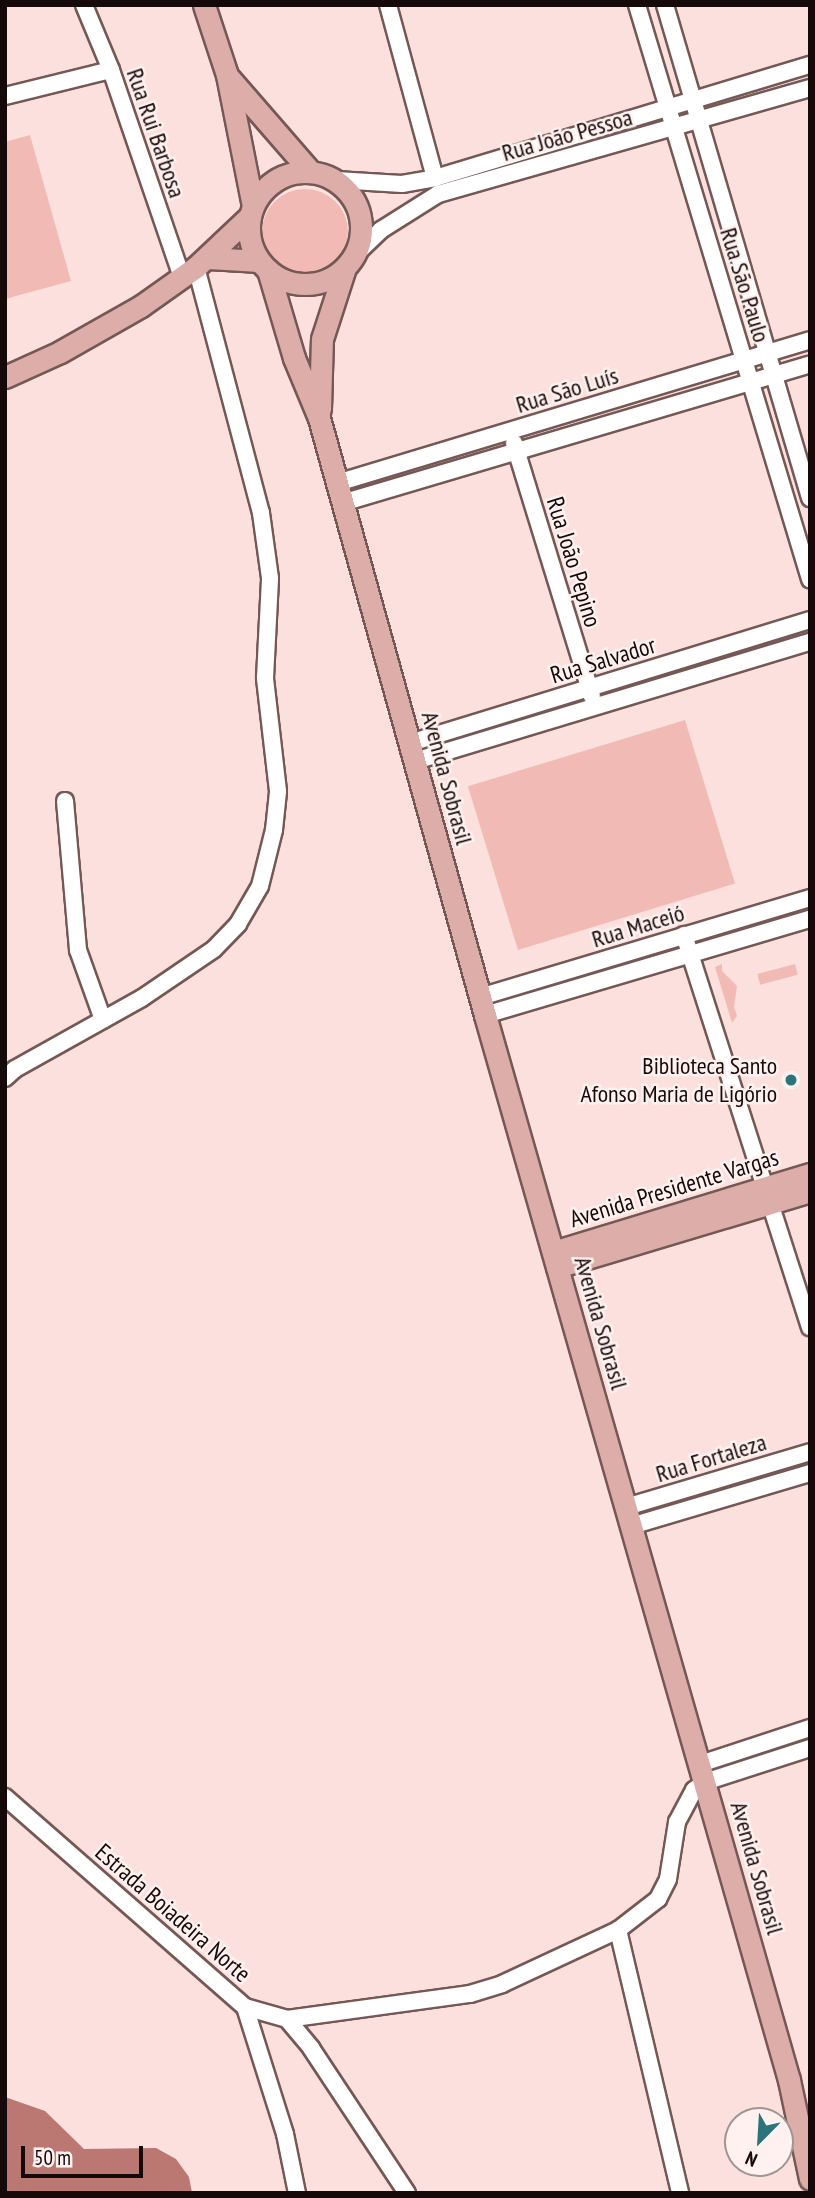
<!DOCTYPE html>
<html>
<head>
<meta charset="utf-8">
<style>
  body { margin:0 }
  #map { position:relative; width:815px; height:2198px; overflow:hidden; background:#fce0dd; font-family:"PT Sans Narrow",sans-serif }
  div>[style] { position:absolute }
  .green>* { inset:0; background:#f2bab4; transform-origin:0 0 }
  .round { border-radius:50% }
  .water>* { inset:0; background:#bb7771 }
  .roads { filter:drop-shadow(2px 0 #755855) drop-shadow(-2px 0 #755855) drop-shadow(0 2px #755855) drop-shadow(0 -2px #755855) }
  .minor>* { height:16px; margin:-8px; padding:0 8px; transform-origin:8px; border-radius:8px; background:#fff }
  .major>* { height:21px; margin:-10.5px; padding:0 10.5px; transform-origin:10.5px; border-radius:10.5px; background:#dcada9 }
  .major>.ring { margin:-10.5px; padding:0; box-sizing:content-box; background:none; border:21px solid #dcada9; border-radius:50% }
  .dots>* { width:19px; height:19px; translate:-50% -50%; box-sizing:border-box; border:4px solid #fff1ef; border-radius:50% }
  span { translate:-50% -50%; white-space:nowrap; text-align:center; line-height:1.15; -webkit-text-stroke:5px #fff1ef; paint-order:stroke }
  .street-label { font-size:24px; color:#150a09 }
  .poi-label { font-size:24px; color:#150a09 }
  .right { translate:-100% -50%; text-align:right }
  .frame { position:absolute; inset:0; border:7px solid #150a09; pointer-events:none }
  .north { position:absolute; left:724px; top:2107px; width:70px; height:70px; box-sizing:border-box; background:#fff1ef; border:2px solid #a19593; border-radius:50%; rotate:204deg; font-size:19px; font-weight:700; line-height:28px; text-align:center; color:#150a09 }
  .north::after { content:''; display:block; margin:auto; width:24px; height:32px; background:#2b747c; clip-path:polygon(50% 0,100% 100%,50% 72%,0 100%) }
  .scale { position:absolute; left:21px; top:2146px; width:122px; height:32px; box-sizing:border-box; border:4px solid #150a09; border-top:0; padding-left:9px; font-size:21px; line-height:24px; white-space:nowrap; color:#150a09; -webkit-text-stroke:5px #fff1ef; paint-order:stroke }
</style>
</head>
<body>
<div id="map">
  <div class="green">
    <div style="clip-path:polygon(30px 135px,71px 281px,5px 299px,5px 142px)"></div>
    <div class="round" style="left:262px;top:189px;width:86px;height:86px"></div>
    <div style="left:685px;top:720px;width:171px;height:227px;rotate:73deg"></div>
    <div style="clip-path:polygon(722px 964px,722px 971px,737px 986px,734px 1007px,737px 1016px,732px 1023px,715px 967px)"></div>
    <div style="left:795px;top:964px;width:11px;height:39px;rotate:75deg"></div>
  </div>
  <div class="water">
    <div style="clip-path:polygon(5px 2097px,45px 2111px,84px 2149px,156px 2148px,176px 2159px,189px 2177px,192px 2193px,5px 2193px)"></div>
  </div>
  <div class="roads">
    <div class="minor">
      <div style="left:84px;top:5px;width:70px;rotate:67.4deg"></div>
      <div style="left:111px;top:70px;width:219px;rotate:71.1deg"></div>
      <div style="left:388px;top:5px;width:179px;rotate:74.8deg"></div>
      <div style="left:637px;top:5px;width:600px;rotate:73.23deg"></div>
      <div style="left:665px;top:5px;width:514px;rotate:73.61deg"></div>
      <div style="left:5px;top:96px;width:109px;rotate:-13.8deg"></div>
      <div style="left:336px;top:180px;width:66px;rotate:3.5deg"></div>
      <div style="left:402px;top:184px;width:34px;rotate:-10deg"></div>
      <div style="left:435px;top:178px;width:392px;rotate:-16.8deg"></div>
      <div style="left:353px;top:257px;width:39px;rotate:-44deg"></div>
      <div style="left:381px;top:230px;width:67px;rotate:-32.3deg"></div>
      <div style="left:438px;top:194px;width:387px;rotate:-15.9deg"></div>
      <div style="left:514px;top:443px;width:265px;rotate:72.9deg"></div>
      <div style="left:337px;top:483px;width:494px;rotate:-16.8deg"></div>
      <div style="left:342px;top:503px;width:488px;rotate:-16.5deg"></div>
      <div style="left:410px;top:743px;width:418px;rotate:-17.1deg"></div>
      <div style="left:415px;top:761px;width:413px;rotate:-16.8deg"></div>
      <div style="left:65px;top:801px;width:150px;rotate:85deg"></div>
      <div style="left:78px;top:950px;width:74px;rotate:70.3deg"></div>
      <div style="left:684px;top:935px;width:412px;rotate:72.2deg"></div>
      <div style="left:480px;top:997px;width:345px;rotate:-16.7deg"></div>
      <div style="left:485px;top:1015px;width:339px;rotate:-16.5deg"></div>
      <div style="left:5px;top:1078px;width:13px;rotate:-42deg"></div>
      <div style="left:15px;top:1069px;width:145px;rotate:-29.2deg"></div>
      <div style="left:142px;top:998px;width:87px;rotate:-34.2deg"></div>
      <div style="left:214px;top:949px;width:35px;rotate:-46deg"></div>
      <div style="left:238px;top:924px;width:44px;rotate:-59.9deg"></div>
      <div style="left:260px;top:886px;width:58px;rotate:-76deg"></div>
      <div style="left:274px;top:830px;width:39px;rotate:-84deg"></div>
      <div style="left:278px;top:791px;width:114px;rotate:-96.6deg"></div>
      <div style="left:265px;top:678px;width:100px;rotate:-87.1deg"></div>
      <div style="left:270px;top:578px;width:66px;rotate:-97.9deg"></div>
      <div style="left:261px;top:513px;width:254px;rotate:-104.8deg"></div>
      <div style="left:626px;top:1507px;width:192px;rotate:-16.6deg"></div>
      <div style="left:631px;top:1526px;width:187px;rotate:-16.5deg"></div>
      <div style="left:700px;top:1764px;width:116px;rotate:-18.1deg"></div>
      <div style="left:5px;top:1797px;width:319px;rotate:41.2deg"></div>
      <div style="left:245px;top:2007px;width:44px;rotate:15.9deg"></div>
      <div style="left:287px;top:2019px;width:38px;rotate:50deg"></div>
      <div style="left:311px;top:2048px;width:174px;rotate:56.5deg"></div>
      <div style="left:618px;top:1930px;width:270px;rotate:76.7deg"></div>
      <div style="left:245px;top:2007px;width:133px;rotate:72.5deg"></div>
      <div style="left:285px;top:2134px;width:60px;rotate:78.5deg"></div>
      <div style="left:287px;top:2019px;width:185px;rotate:-7.8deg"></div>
      <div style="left:470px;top:1994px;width:34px;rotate:-17deg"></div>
      <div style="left:502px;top:1984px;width:128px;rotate:-25deg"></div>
      <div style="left:618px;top:1930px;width:51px;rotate:-37.8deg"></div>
      <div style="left:658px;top:1899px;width:22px;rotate:-63deg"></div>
      <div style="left:668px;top:1879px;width:58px;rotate:-81deg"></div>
      <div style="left:677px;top:1822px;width:36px;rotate:-62deg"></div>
      <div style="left:694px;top:1790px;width:14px;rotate:-36deg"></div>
      <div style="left:705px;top:1782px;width:110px;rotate:-17.9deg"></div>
    </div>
    <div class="major">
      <div style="left:204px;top:5px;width:74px;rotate:71.8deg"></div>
      <div style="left:227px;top:75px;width:134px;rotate:78.8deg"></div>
      <div style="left:230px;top:79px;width:122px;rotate:49deg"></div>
      <div class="ring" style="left:249px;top:172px;width:91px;height:91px"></div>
      <div style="left:208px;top:258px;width:51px;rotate:3.4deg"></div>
      <div style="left:268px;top:270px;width:92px;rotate:73.5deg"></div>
      <div style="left:294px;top:358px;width:65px;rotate:67.4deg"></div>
      <div style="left:319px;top:418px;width:620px;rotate:74.46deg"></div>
      <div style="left:485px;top:1015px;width:1108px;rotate:74.07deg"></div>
      <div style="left:789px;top:2080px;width:101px;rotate:78deg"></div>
      <div style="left:5px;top:377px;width:60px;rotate:-24.4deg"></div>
      <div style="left:60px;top:352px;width:93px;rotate:-29.6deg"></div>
      <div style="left:141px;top:306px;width:67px;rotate:-35.3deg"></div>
      <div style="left:196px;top:267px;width:73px;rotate:-43.3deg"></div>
      <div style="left:320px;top:409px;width:70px;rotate:-88.4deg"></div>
      <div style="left:322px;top:339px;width:75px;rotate:-72.1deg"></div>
      <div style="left:553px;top:1252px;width:269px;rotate:-16.9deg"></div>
      <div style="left:557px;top:1267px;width:264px;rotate:-16.7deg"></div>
    </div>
  </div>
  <div class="dots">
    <div style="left:791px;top:1080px;background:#2b747c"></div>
  </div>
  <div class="street-label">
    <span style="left:156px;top:133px;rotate:71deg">Rua Rui Barbosa</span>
    <span style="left:567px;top:135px;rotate:-16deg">Rua João Pessoa</span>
    <span style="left:745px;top:285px;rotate:73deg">Rua São Paulo</span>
    <span style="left:567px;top:390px;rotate:-17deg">Rua São Luís</span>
    <span style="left:574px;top:562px;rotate:73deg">Rua João Pepino</span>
    <span style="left:603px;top:660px;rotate:-17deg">Rua Salvador</span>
    <span style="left:447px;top:778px;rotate:75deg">Avenida Sobrasil</span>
    <span style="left:638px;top:926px;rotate:-17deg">Rua Maceió</span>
    <span style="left:674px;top:1188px;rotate:-17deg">Avenida Presidente Vargas</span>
    <span style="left:601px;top:1323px;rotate:74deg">Avenida Sobrasil</span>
    <span style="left:711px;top:1458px;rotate:-17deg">Rua Fortaleza</span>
    <span style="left:757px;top:1868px;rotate:74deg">Avenida Sobrasil</span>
    <span style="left:173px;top:1913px;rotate:41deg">Estrada Boiadeira Norte</span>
  </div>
  <div class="poi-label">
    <span class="right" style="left:777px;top:1080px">Biblioteca Santo<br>Afonso Maria de Ligório</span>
  </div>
  <div class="frame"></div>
  <div class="north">N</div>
  <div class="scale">50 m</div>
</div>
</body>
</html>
